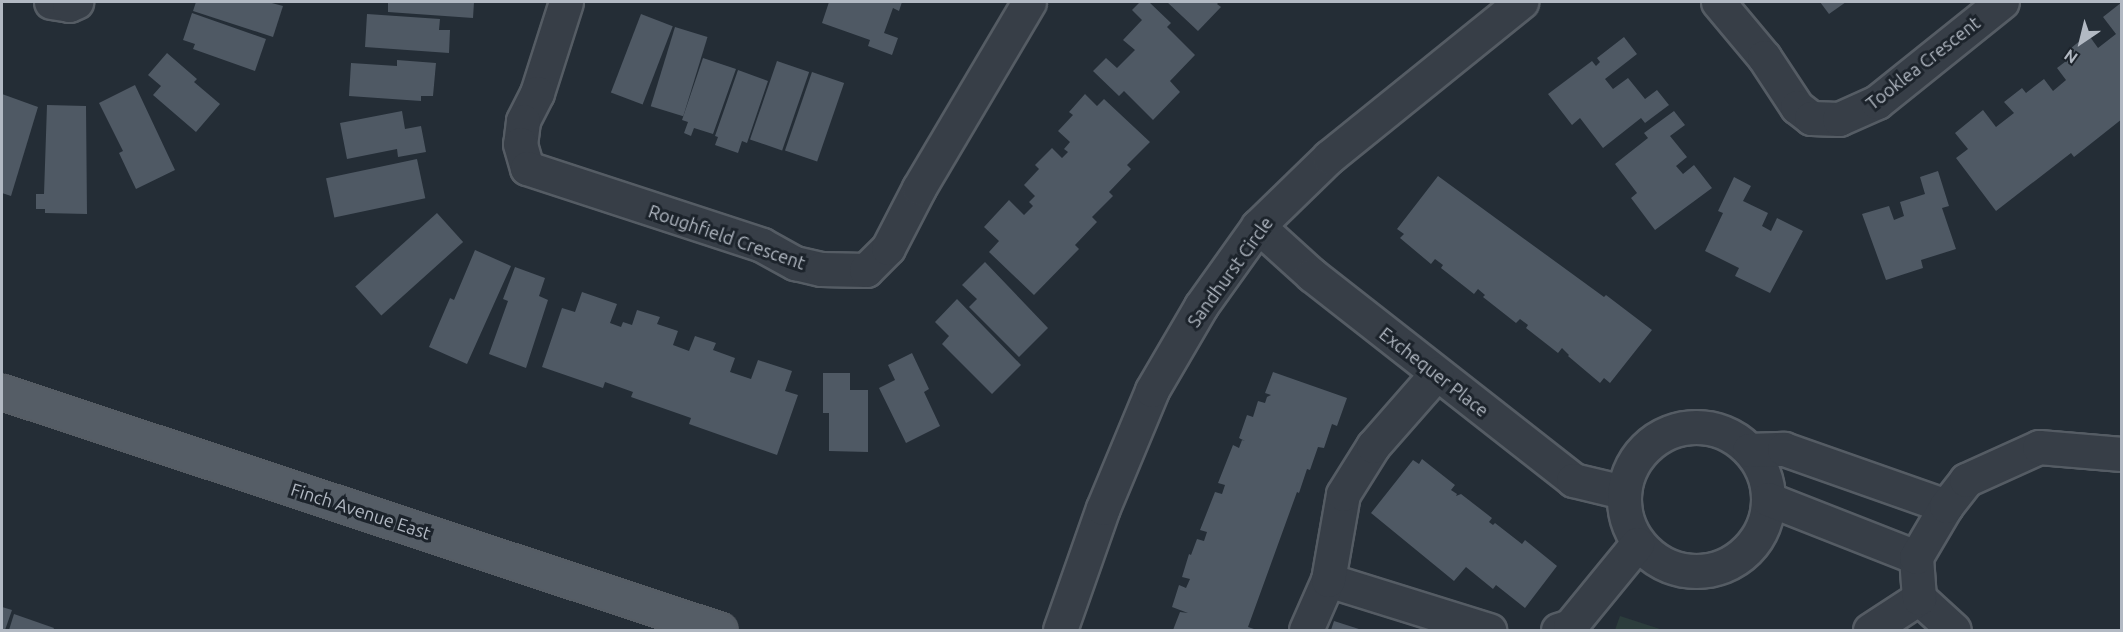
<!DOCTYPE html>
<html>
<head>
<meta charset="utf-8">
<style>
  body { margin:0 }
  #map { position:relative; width:2123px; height:632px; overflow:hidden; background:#242d36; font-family:Ubuntu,sans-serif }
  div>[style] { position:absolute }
  .green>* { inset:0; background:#2c3d3c }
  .building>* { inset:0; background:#4f5964; transform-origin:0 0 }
  .roads { filter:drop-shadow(2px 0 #555c64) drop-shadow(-2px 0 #555c64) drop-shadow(0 2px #555c64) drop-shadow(0 -2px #555c64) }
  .minor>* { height:33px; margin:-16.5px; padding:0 16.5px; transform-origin:16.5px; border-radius:16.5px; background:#373e47 }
  .minor>.ring { margin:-16.5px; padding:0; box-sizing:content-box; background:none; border:33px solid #373e47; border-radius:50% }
  .major>* { height:33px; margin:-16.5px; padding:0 16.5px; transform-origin:16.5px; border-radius:16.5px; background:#555d66 }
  span { translate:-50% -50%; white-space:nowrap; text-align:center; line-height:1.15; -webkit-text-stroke:6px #1c232b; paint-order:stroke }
  .street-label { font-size:18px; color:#b2b9c3 }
  .frame { position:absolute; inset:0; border:3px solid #b2b9c3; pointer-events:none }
  .north { position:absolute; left:2051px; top:12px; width:60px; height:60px; -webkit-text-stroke:4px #1c232b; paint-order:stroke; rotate:215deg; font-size:16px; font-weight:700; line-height:24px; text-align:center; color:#b2b9c3 }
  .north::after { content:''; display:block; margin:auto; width:21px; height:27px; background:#b2b9c3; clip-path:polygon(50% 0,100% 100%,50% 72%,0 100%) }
</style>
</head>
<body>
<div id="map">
  <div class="green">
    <div style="clip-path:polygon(1620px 616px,1663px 630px,1615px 630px)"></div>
  </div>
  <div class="building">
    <div style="clip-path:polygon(196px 2px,268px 2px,283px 6px,273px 37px,193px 11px)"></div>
    <div style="clip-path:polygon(388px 2px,474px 2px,473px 18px,388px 12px)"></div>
    <div style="clip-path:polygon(829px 2px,902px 2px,899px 11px,893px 8px,884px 33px,898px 38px,892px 55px,868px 46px,870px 40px,822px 23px)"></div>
    <div style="clip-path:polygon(1140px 2px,1149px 2px,1171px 23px,1167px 27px,1195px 55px,1170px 81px,1180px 92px,1153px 120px,1124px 91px,1119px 96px,1093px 71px,1106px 58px,1117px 68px,1135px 50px,1123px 40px,1142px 20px,1132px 10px)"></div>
    <div style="clip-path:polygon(1167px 2px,1219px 2px,1217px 4px,1221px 7px,1198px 31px)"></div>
    <div style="clip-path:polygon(1820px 2px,1846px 2px,1829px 14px)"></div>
    <div style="clip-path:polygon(2122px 2px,2122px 119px,2074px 157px,2071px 153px,1996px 211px,1956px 158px,1968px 149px,1955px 133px,1983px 110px,1996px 127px,2014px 113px,2004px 102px,2022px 88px,2026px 93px,2044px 79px,2053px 91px,2066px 80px,2057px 68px,2074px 55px,2070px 49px,2088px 34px,2098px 48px,2116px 34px,2103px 17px)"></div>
    <div style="clip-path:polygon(192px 13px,266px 39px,255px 71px,193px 49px,195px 44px,183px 40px)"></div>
    <div style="clip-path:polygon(367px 14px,440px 19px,439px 30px,450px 30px,449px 53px,365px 47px)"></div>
    <div style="left:641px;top:14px;width:34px;height:84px;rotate:21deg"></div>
    <div style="left:675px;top:27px;width:34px;height:83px;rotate:17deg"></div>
    <div style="clip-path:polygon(1624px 37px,1637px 54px,1605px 79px,1613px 89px,1628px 78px,1645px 99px,1657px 90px,1669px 105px,1645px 123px,1641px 118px,1603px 148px,1580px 118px,1572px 125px,1548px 94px,1592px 61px,1596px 66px,1600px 62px,1597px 58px)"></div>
    <div style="clip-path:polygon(167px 53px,197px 79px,194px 82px,220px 104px,196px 132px,153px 95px,161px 86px,148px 75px)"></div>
    <div style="clip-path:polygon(703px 58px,736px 69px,713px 134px,694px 128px,691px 136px,684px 133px,688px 122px,682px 120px)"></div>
    <div style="clip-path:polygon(397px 60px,436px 63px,433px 96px,421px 96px,421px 101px,349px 96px,351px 63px,397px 66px)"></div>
    <div style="left:777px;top:61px;width:34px;height:83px;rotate:19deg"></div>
    <div style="clip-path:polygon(738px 70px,768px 81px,747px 143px,742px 141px,738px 153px,715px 145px,718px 137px,715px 136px)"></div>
    <div style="left:812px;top:72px;width:34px;height:83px;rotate:19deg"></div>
    <div style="clip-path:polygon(135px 85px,175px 170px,136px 189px,119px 153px,123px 151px,99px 103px)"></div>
    <div style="clip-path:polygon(2px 94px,38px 107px,11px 196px,2px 193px)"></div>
    <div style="clip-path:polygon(1085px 94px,1097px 106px,1104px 99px,1150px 142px,1127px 165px,1131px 169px,1109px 192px,1113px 196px,1092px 217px,1097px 222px,1075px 245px,1079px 249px,1034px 295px,989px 252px,999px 241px,984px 227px,1009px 200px,1024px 215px,1033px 206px,1029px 202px,1035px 196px,1024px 185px,1039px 169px,1035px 165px,1052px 148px,1062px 158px,1068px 152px,1064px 149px,1070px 142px,1058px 131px,1073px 115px,1069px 112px)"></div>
    <div style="clip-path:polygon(47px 105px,86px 106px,87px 214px,45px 213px,45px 209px,36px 209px,36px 194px,44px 194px)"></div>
    <div style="clip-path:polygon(402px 111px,405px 129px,421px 126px,426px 152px,398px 157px,397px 149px,347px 159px,340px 123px)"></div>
    <div style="clip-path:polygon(1674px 111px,1685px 125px,1670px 136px,1687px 157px,1676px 166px,1683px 174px,1694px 165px,1712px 188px,1655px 230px,1631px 198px,1637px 193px,1615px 164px,1648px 138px,1644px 133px)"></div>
    <div style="left:417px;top:159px;width:40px;height:93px;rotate:78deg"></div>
    <div style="clip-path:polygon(1938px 171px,1949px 206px,1942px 208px,1956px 249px,1921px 260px,1923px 268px,1886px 280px,1862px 214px,1889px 206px,1894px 220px,1904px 216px,1900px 202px,1925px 194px,1920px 177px)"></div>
    <div style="clip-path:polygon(1438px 176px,1604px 297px,1606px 295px,1652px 330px,1610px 383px,1604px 378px,1600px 383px,1568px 356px,1569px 355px,1562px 348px,1558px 353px,1526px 328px,1528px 325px,1520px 319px,1516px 323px,1483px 297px,1485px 295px,1478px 289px,1474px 294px,1441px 268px,1443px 265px,1435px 259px,1431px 264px,1400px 238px,1404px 234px,1397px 229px)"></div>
    <div style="clip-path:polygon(1734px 177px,1751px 186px,1743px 201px,1768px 213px,1762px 226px,1771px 231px,1777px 218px,1803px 231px,1770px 293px,1735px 276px,1739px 268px,1705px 251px,1723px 213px,1718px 211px)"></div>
    <div style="left:437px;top:213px;width:39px;height:110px;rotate:48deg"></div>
    <div style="clip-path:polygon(475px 250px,511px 266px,467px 364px,429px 347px,450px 298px,454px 300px)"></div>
    <div style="clip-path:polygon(985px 262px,1048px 328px,1019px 357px,969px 307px,977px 299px,962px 285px)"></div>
    <div style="clip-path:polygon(515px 267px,545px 278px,539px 296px,548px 300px,526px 368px,489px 354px,508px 301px,503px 299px)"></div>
    <div style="clip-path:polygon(582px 292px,617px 304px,610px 323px,621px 327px,623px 322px,632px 325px,637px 310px,660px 317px,657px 324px,678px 331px,673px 345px,689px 351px,695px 336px,716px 343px,713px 350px,735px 358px,730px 372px,751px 379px,758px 360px,792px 371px,785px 391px,798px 395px,777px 455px,689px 424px,691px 418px,631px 397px,633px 392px,605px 382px,603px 388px,542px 367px,562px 308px,575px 312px)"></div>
    <div style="clip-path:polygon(957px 299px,1021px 365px,992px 394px,942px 344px,949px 336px,935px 322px)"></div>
    <div style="clip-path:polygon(912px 353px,929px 389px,924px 392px,940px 426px,906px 443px,879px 388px,895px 380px,888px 365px)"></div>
    <div style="clip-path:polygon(1273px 372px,1347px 398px,1337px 426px,1332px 424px,1324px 448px,1318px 447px,1310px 470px,1307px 469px,1299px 493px,1297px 492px,1248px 627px,1257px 630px,1173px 630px,1180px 612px,1188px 613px,1172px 607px,1179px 585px,1186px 588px,1190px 579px,1182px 577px,1189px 554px,1191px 555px,1197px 539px,1204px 541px,1207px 532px,1200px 530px,1215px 492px,1222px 494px,1225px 485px,1218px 483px,1233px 445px,1239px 448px,1242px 440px,1245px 441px,1239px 438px,1247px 415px,1253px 417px,1258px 401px,1265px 403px,1267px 397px,1271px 395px,1265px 393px)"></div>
    <div style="clip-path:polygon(823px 373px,850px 373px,850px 390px,868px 390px,868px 452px,829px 451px,829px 413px,823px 413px)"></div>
    <div style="clip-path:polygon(1422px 459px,1455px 485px,1451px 490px,1457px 494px,1456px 496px,1461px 494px,1492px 518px,1489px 522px,1493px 525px,1495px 523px,1522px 544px,1525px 540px,1557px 566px,1525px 608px,1496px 585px,1493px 589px,1466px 567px,1454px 581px,1371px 513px,1413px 460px,1419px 464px)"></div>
    <div style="clip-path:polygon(2px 607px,12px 610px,5px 630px,2px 630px)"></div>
    <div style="clip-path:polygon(14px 614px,54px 628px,53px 630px,9px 630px)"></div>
    <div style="clip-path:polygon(1334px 621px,1362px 630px,1331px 630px)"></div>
  </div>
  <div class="roads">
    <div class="minor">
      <div style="left:51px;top:2px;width:18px;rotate:9deg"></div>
      <div style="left:69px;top:5px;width:8px;rotate:-23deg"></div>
      <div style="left:566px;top:2px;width:96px;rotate:107.7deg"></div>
      <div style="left:537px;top:93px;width:31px;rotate:117deg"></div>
      <div style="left:523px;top:121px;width:23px;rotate:97deg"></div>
      <div style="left:520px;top:144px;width:25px;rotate:74deg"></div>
      <div style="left:527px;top:168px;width:247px;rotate:18.1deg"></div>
      <div style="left:762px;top:245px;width:38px;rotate:29deg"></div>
      <div style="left:795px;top:263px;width:27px;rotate:13deg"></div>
      <div style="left:821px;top:269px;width:45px;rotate:1.3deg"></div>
      <div style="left:866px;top:270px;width:31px;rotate:-45deg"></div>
      <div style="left:888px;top:248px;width:68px;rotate:-62.7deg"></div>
      <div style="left:919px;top:188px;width:216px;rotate:-59.4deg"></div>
      <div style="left:1718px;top:2px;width:72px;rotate:50.1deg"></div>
      <div style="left:1764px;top:57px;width:60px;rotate:56.6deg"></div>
      <div style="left:1797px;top:107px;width:18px;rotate:38deg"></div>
      <div style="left:1811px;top:118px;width:28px;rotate:2deg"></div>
      <div style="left:1839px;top:119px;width:42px;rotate:-24.1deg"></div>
      <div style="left:1877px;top:102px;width:160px;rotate:-38.7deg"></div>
      <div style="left:1258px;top:226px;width:73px;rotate:42.2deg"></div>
      <div style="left:1312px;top:275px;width:332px;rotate:38.1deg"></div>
      <div style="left:1573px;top:480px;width:51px;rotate:13.5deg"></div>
      <div class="ring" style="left:1624px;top:427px;width:111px;height:111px"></div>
      <div style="left:1749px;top:450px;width:35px;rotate:-2deg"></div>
      <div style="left:1784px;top:449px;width:172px;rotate:19.4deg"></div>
      <div style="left:1768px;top:499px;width:159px;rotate:21.4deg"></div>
      <div style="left:1328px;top:580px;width:169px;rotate:17.3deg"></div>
      <div style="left:1919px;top:598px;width:47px;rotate:42.4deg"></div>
      <div style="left:1060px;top:630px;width:129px;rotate:-70.6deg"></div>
      <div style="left:1103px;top:508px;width:128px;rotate:-67.4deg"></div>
      <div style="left:1152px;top:390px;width:97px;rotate:-59.7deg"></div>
      <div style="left:1201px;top:306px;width:98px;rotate:-54.5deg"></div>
      <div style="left:1258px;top:226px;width:99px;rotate:-44.2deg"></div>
      <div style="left:1329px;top:157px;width:247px;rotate:-38.9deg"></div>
      <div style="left:1306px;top:630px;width:55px;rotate:-66.3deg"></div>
      <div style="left:1328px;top:580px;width:87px;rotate:-80.1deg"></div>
      <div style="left:1343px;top:494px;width:57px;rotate:-58deg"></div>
      <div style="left:1373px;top:446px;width:96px;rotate:-48.8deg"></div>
      <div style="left:1558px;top:630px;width:13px;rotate:-18deg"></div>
      <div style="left:1570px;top:626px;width:106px;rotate:-50.7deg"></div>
      <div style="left:1870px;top:630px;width:59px;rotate:-33.1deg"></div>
      <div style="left:1919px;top:598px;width:41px;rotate:-94.2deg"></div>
      <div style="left:1916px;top:557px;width:59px;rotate:-59.5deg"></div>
      <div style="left:1946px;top:506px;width:33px;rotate:-52deg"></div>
      <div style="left:1966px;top:480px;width:80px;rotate:-24.3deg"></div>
      <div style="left:2039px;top:447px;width:83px;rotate:4.8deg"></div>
    </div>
    <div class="major">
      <div style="left:2px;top:392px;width:756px;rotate:18.34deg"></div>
    </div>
  </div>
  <div class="street-label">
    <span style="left:1923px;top:63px;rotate:-38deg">Tooklea Crescent</span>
    <span style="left:727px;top:237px;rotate:19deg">Roughfield Crescent</span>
    <span style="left:1230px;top:272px;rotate:-54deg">Sandhurst Circle</span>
    <span style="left:1434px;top:372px;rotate:38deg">Exchequer Place</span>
    <span style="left:361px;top:511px;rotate:18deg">Finch Avenue East</span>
  </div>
  <div class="frame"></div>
  <div class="north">N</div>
</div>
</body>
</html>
